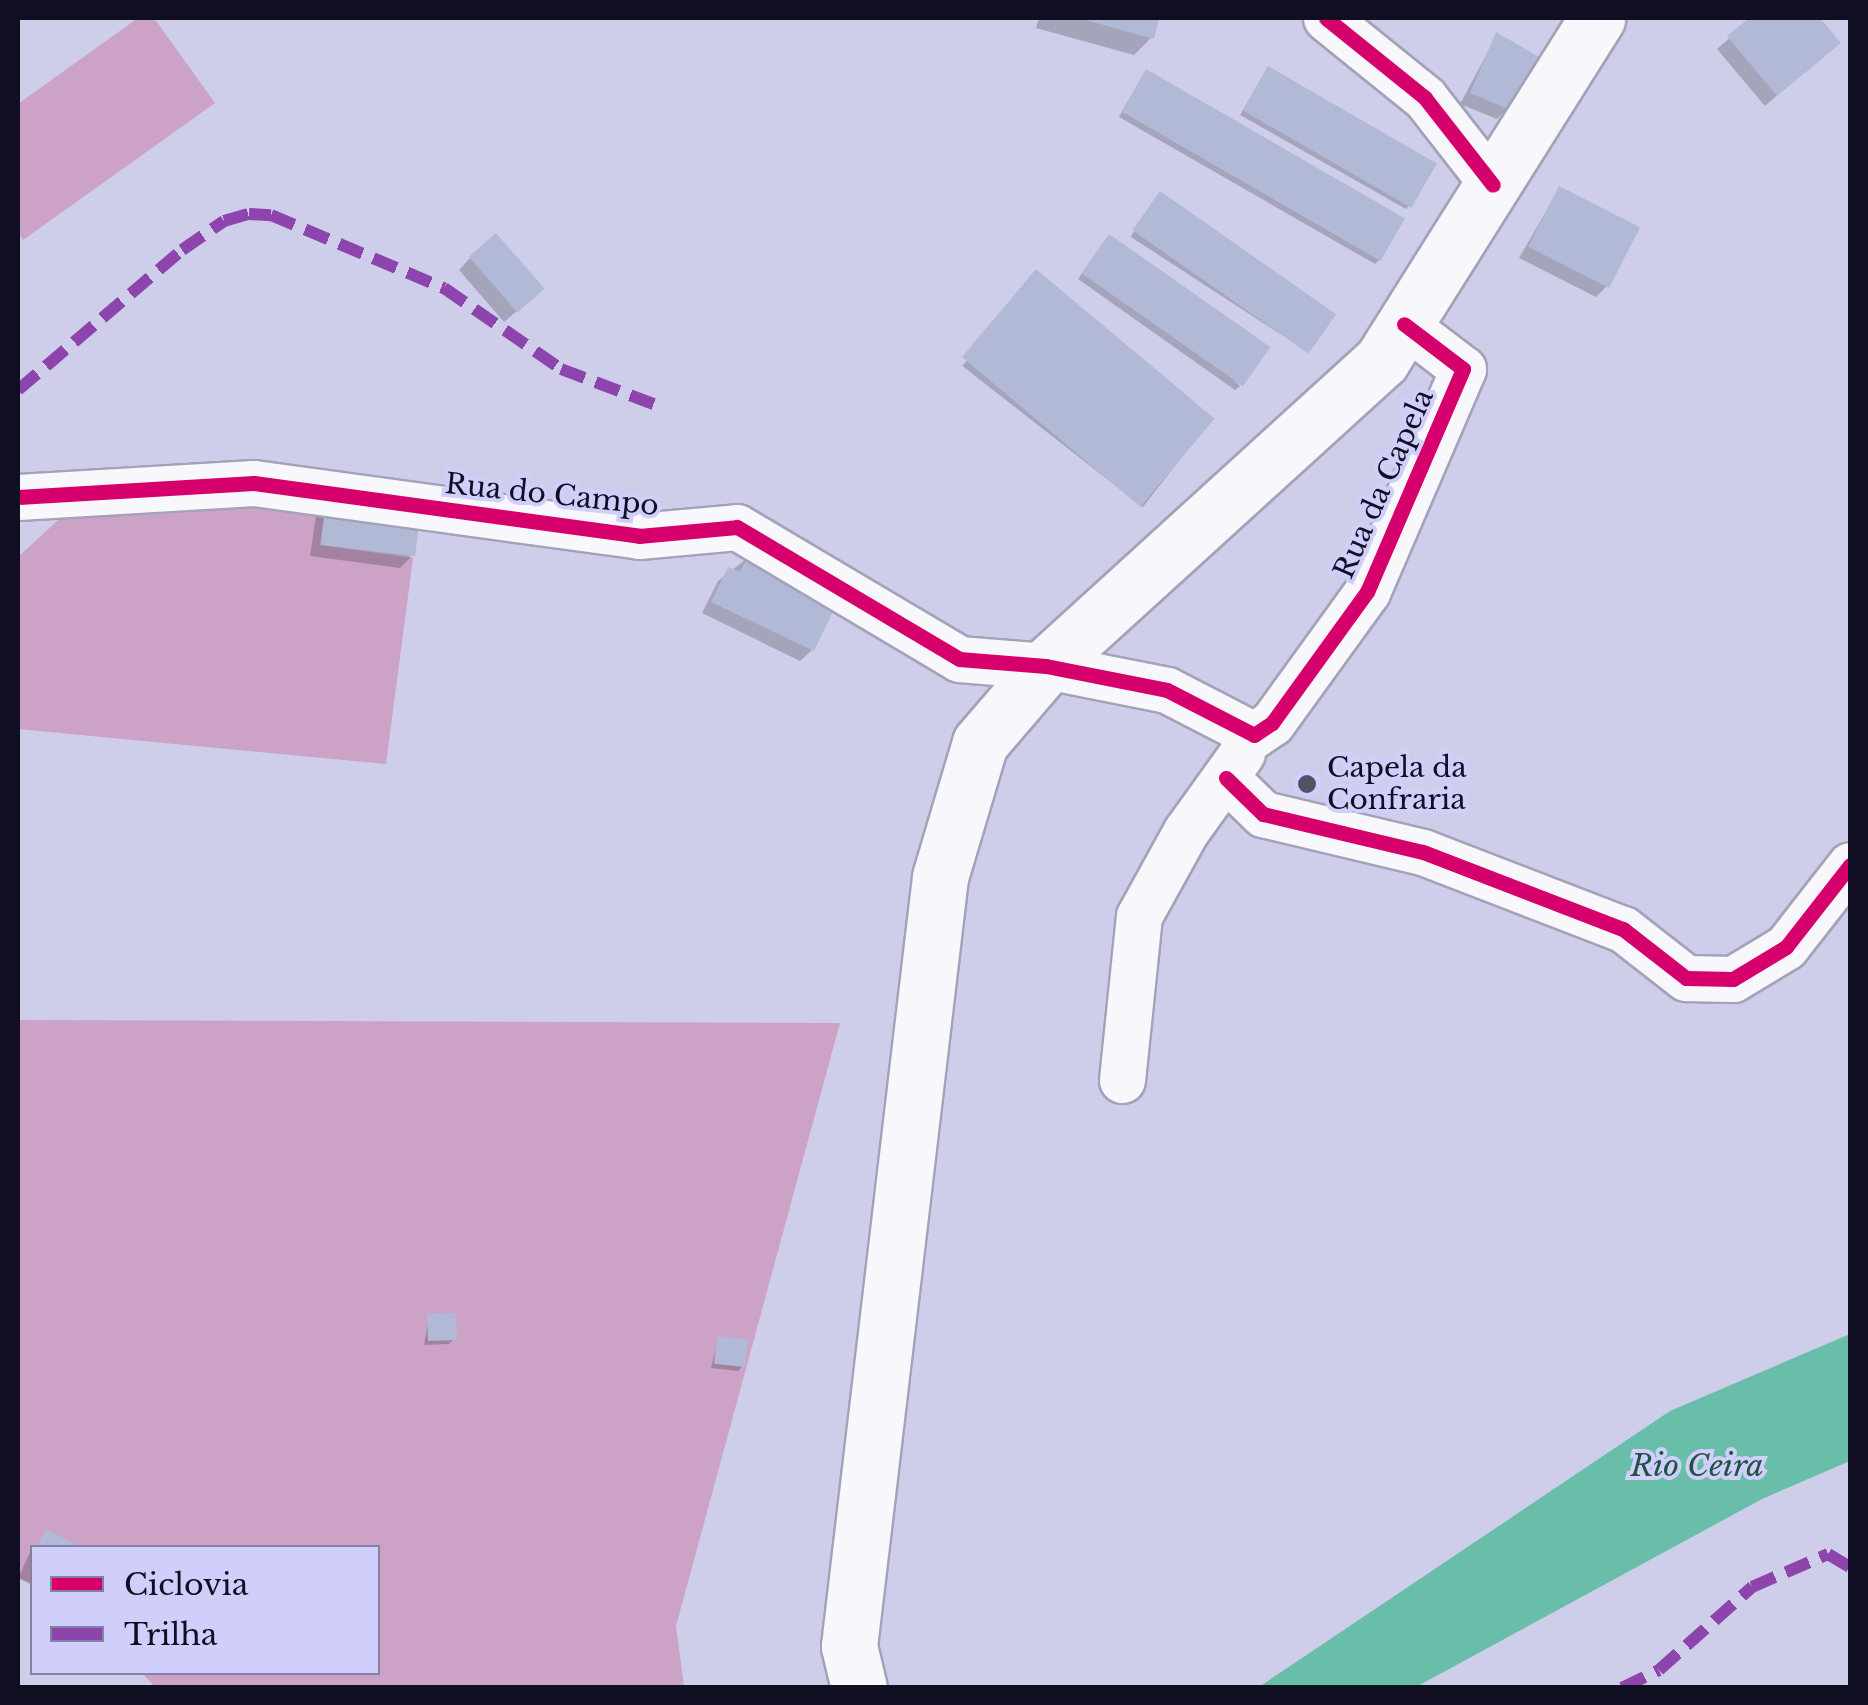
<!DOCTYPE html>
<html>
<head>
<meta charset="utf-8">
<style>
  body { margin:0 }
  #map { position:relative; width:1868px; height:1705px; overflow:hidden; background:#cecdea; font-family:"Libre Baskerville",serif }
  div>[style] { position:absolute }
  .green>* { inset:0; background:#cca3c7 }
  .water>* { inset:0; background:#68bea8 }
  .shadow>* { inset:0; background:#0003; transform-origin:0 0 }
  .building>* { inset:0; background:#b2b9d6; transform-origin:0 0 }
  .roads { filter:drop-shadow(2px 0 #a3a2b8) drop-shadow(-2px 0 #a3a2b8) drop-shadow(0 2px #a3a2b8) drop-shadow(0 -2px #a3a2b8) }
  .minor>* { height:45px; margin:-22.5px; padding:0 22.5px; transform-origin:22.5px; border-radius:22.5px; background:#f8f8fc }
  .secondary>* { height:55px; margin:-27.5px; padding:0 27.5px; transform-origin:27.5px; border-radius:27.5px; background:#f8f8fc }
  .quiet>* { height:12px; margin-top:-6px; transform-origin:0; background:repeating-linear-gradient(90deg,#8e44ad 0 25px,transparent 0 37px) }
  .cycleway>* { height:15px; margin:-7.5px; padding:0 7.5px; transform-origin:7.5px; border-radius:7.5px; background:#d6006c }
  .dots>* { width:28px; height:28px; translate:-50% -50%; box-sizing:border-box; border:5px solid #d0cffb; border-radius:50% }
  span { translate:-50% -50%; white-space:nowrap; text-align:center; line-height:1.15; -webkit-text-stroke:8px #d0cffb; paint-order:stroke }
  .street-label { font-size:28px; color:#100f21 }
  .poi-label { font-size:28px; color:#100f21 }
  .left { translate:0 -50%; text-align:left }
  .water-label { font-size:30px; color:#225341; font-style:italic }
  .frame { position:absolute; inset:0; border:20px solid #100f21; pointer-events:none }
  .legend { position:absolute; left:30px; top:1545px; width:350px; height:130px; box-sizing:border-box; background:#d0cffb; border:2px solid #8382a4; margin:0; padding:12px 18px; list-style:none; font-size:30px; color:#100f21 }
  .legend li { display:flex; align-items:center; gap:20px; height:50px }
  .legend b { width:50px; border:2px solid #8382a4 }
</style>
</head>
<body>
<div id="map">
  <div class="green">
    <div style="clip-path:polygon(138px 18px,154px 18px,215px 103px,23px 240px,18px 232px,18px 104px)"></div>
    <div style="clip-path:polygon(81px 499px,326px 502px,320px 545px,413px 558px,386px 764px,18px 729px,18px 557px)"></div>
    <div style="clip-path:polygon(18px 1020px,840px 1023px,676px 1626px,684px 1687px,156px 1688px,142px 1673px,378px 1672px,378px 1548px,32px 1548px,32px 1583px,18px 1578px)"></div>
  </div>
  <div class="water">
    <div style="clip-path:polygon(1850px 1334px,1850px 1461px,1762px 1499px,1416px 1687px,1259px 1687px,1670px 1411px)"></div>
  </div>
  <div class="shadow">
    <div style="clip-path:polygon(1039px 18px,1157px 18px,1151px 38px,1134px 55px,1036px 28px)"></div>
    <div style="clip-path:polygon(1753px 18px,1816px 18px,1838px 42px,1765px 106px,1717px 49px)"></div>
    <div style="clip-path:polygon(1497px 35px,1508px 108px,1497px 119px,1460px 104px)"></div>
    <div style="clip-path:polygon(1268px 69px,1410px 204px,1406px 209px,1240px 115px)"></div>
    <div style="clip-path:polygon(1142px 77px,1380px 259px,1375px 264px,1119px 117px)"></div>
    <div style="clip-path:polygon(1559px 189px,1607px 286px,1596px 297px,1519px 258px)"></div>
    <div style="left:1155px;top:199px;width:212px;height:45px;rotate:33deg"></div>
    <div style="clip-path:polygon(1104px 242px,1240px 386px,1235px 390px,1078px 279px)"></div>
    <div style="clip-path:polygon(470px 258px,530px 300px,504px 322px,459px 270px)"></div>
    <div style="left:1032px;top:277px;width:229px;height:113px;rotate:38deg"></div>
    <div style="clip-path:polygon(327px 505px,411px 557px,400px 568px,310px 556px,316px 516px)"></div>
    <div style="clip-path:polygon(750px 556px,812px 650px,800px 661px,702px 613px,718px 581px)"></div>
    <div style="clip-path:polygon(429px 1316px,454px 1339px,449px 1344px,424px 1345px)"></div>
    <div style="clip-path:polygon(718px 1338px,743px 1366px,738px 1371px,711px 1368px)"></div>
    <div style="clip-path:polygon(32px 1548px,32px 1585px,18px 1578px)"></div>
  </div>
  <div class="building">
    <div style="clip-path:polygon(1078px 18px,1159px 18px,1154px 39px)"></div>
    <div style="clip-path:polygon(1749px 18px,1820px 18px,1841px 43px,1777px 96px,1727px 36px)"></div>
    <div style="clip-path:polygon(1496px 32px,1541px 58px,1510px 110px,1470px 93px)"></div>
    <div style="left:1268px;top:66px;width:195px;height:51px;rotate:30deg"></div>
    <div style="left:1146px;top:69px;width:299px;height:49px;rotate:30deg"></div>
    <div style="left:1559px;top:186px;width:91px;height:68px;rotate:27deg"></div>
    <div style="left:1160px;top:191px;width:215px;height:48px;rotate:35deg"></div>
    <div style="left:496px;top:233px;width:74px;height:36px;rotate:49deg"></div>
    <div style="left:1109px;top:234px;width:197px;height:48px;rotate:35deg"></div>
    <div style="left:1036px;top:269px;width:233px;height:115px;rotate:40deg"></div>
    <div style="left:326px;top:502px;width:95px;height:43px;rotate:7deg"></div>
    <div style="clip-path:polygon(750px 553px,840px 597px,814px 651px,711px 602px,728px 567px,740px 572px)"></div>
    <div style="left:456px;top:1313px;width:27px;height:29px;rotate:88deg"></div>
    <div style="left:717px;top:1336px;width:31px;height:28px;rotate:6deg"></div>
    <div style="clip-path:polygon(46px 1529px,82px 1548px,36px 1548px)"></div>
  </div>
  <div class="roads">
    <div class="minor">
      <div style="left:1326px;top:18px;width:127px;rotate:38.9deg"></div>
      <div style="left:1425px;top:98px;width:110px;rotate:52deg"></div>
      <div style="left:18px;top:497px;width:236px;rotate:-3.4deg"></div>
      <div style="left:254px;top:483px;width:389px;rotate:7.8deg"></div>
      <div style="left:639px;top:536px;width:98px;rotate:-5.2deg"></div>
      <div style="left:737px;top:527px;width:258px;rotate:30.7deg"></div>
      <div style="left:959px;top:659px;width:87px;rotate:4.6deg"></div>
      <div style="left:1046px;top:666px;width:123px;rotate:11.2deg"></div>
      <div style="left:1167px;top:690px;width:98px;rotate:27.3deg"></div>
      <div style="left:1254px;top:735px;width:22px;rotate:-34deg"></div>
      <div style="left:1272px;top:723px;width:162px;rotate:-54.1deg"></div>
      <div style="left:1367px;top:592px;width:243px;rotate:-66.7deg"></div>
      <div style="left:1463px;top:369px;width:74px;rotate:-142.7deg"></div>
      <div style="left:1226px;top:778px;width:52px;rotate:44.2deg"></div>
      <div style="left:1263px;top:814px;width:164px;rotate:13.4deg"></div>
      <div style="left:1423px;top:852px;width:214px;rotate:21.1deg"></div>
      <div style="left:1623px;top:929px;width:80px;rotate:37.9deg"></div>
      <div style="left:1686px;top:978px;width:47px;rotate:1.2deg"></div>
      <div style="left:1733px;top:979px;width:62px;rotate:-31.1deg"></div>
      <div style="left:1786px;top:947px;width:104px;rotate:-52deg"></div>
      <div style="left:1122px;top:1080px;width:165px;rotate:-84.1deg"></div>
      <div style="left:1139px;top:916px;width:97px;rotate:-61.1deg"></div>
      <div style="left:1186px;top:831px;width:96px;rotate:-54.3deg"></div>
    </div>
    <div class="secondary">
      <div style="left:859px;top:1688px;width:43px;rotate:-103.4deg"></div>
      <div style="left:849px;top:1646px;width:774px;rotate:-83.25deg"></div>
      <div style="left:940px;top:877px;width:140px;rotate:-73.4deg"></div>
      <div style="left:980px;top:743px;width:101px;rotate:-49.4deg"></div>
      <div style="left:1046px;top:666px;width:454px;rotate:-42.3deg"></div>
      <div style="left:1382px;top:360px;width:404px;rotate:-57.8deg"></div>
    </div>
  </div>
  <div class="quiet">
    <div style="left:18px;top:390px;width:216px;rotate:-40.5deg"></div>
    <div style="left:182px;top:250px;width:51px;rotate:-34.6deg"></div>
    <div style="left:224px;top:221px;width:26px;rotate:-16deg"></div>
    <div style="left:249px;top:214px;width:22px;rotate:3deg"></div>
    <div style="left:271px;top:215px;width:188px;rotate:22.9deg"></div>
    <div style="left:444px;top:288px;width:142px;rotate:34.7deg"></div>
    <div style="left:561px;top:369px;width:102px;rotate:20.8deg"></div>
    <div style="left:1622px;top:1688px;width:41px;rotate:-25.9deg"></div>
    <div style="left:1659px;top:1670px;width:125px;rotate:-41.7deg"></div>
    <div style="left:1752px;top:1587px;width:83px;rotate:-23.5deg"></div>
    <div style="left:1828px;top:1554px;width:26px;rotate:31deg"></div>
  </div>
  <div class="cycleway">
    <div style="left:1326px;top:18px;width:127px;rotate:38.9deg"></div>
    <div style="left:1425px;top:98px;width:110px;rotate:52deg"></div>
    <div style="left:18px;top:497px;width:236px;rotate:-3.4deg"></div>
    <div style="left:254px;top:483px;width:389px;rotate:7.8deg"></div>
    <div style="left:639px;top:536px;width:98px;rotate:-5.2deg"></div>
    <div style="left:737px;top:527px;width:258px;rotate:30.7deg"></div>
    <div style="left:959px;top:659px;width:87px;rotate:4.6deg"></div>
    <div style="left:1046px;top:666px;width:123px;rotate:11.2deg"></div>
    <div style="left:1167px;top:690px;width:98px;rotate:27.3deg"></div>
    <div style="left:1254px;top:735px;width:22px;rotate:-34deg"></div>
    <div style="left:1272px;top:723px;width:162px;rotate:-54.1deg"></div>
    <div style="left:1367px;top:592px;width:243px;rotate:-66.7deg"></div>
    <div style="left:1463px;top:369px;width:74px;rotate:-142.7deg"></div>
    <div style="left:1226px;top:778px;width:52px;rotate:44.2deg"></div>
    <div style="left:1263px;top:814px;width:164px;rotate:13.4deg"></div>
    <div style="left:1423px;top:852px;width:214px;rotate:21.1deg"></div>
    <div style="left:1623px;top:929px;width:80px;rotate:37.9deg"></div>
    <div style="left:1686px;top:978px;width:47px;rotate:1.2deg"></div>
    <div style="left:1733px;top:979px;width:62px;rotate:-31.1deg"></div>
    <div style="left:1786px;top:947px;width:104px;rotate:-52deg"></div>
  </div>
  <div class="dots">
    <div style="left:1307px;top:784px;background:#525267"></div>
  </div>
  <div class="street-label">
    <span style="left:1384px;top:484px;rotate:-66deg">Rua da Capela</span>
    <span style="left:552px;top:495px;rotate:6deg">Rua do Campo</span>
  </div>
  <div class="poi-label">
    <span class="left" style="left:1327px;top:784px">Capela da<br>Confraria</span>
  </div>
  <div class="water-label">
    <span style="left:1697px;top:1466px">Rio Ceira</span>
  </div>
  <div class="frame"></div>
  <ul class="legend">
  <li><b style="height:12px;background:#d6006c"></b>Ciclovia</li>
  <li><b style="height:12px;background:#8e44ad"></b>Trilha</li>
  </ul>
</div>
</body>
</html>
